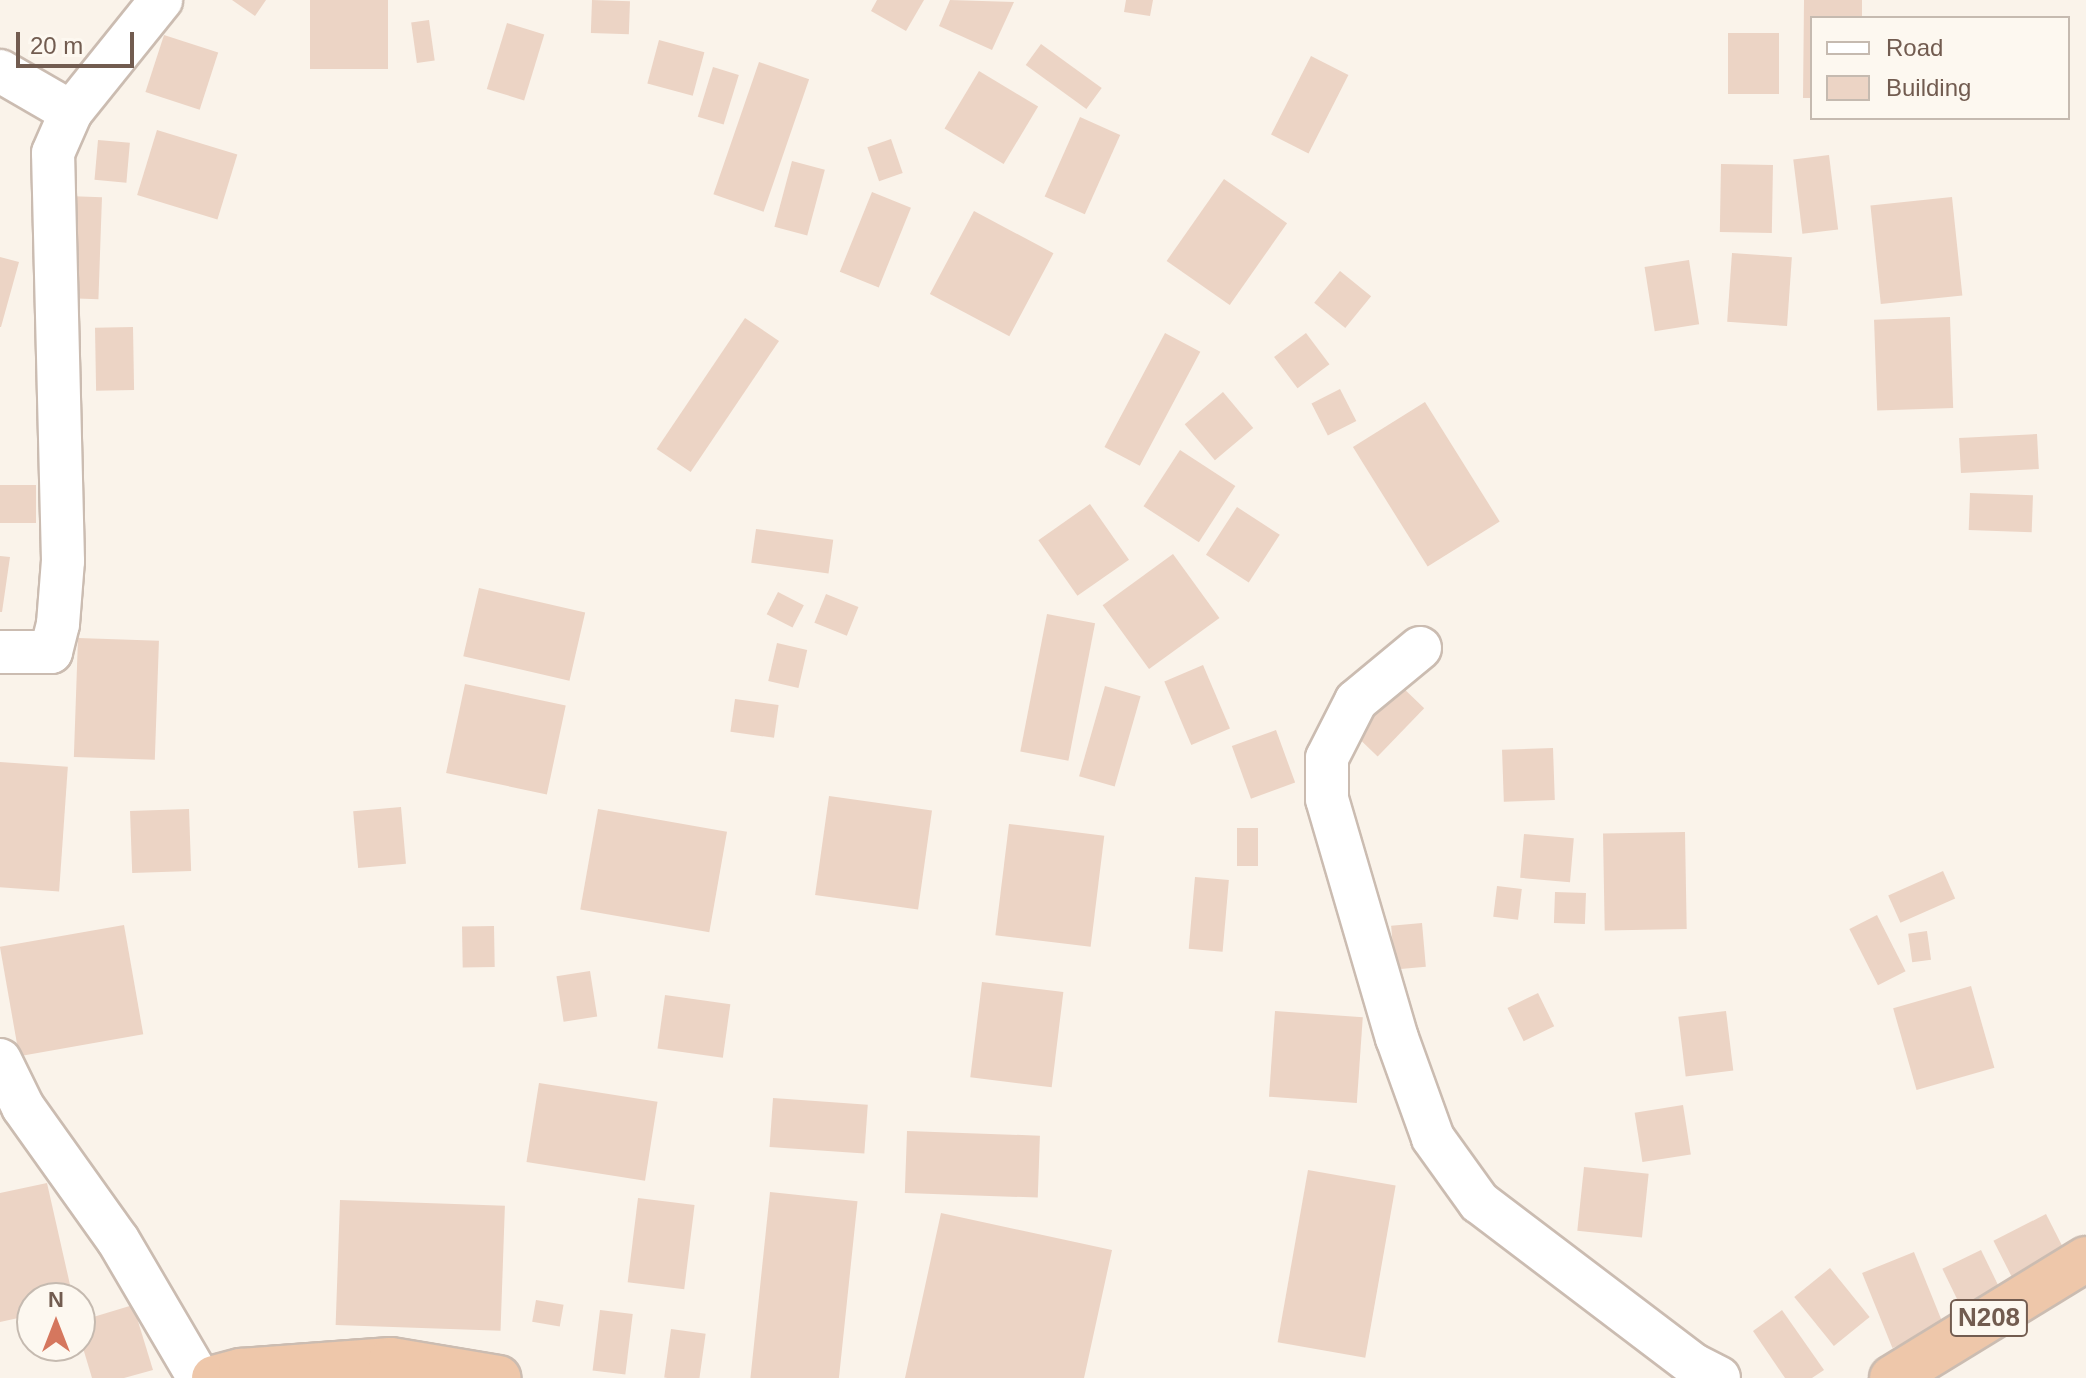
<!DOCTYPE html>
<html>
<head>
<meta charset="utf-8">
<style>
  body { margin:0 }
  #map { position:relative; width:2086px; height:1378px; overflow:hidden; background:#faf3ea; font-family:Arial,sans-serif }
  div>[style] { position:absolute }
  .building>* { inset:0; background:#ecd4c5; transform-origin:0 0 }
  .roads { filter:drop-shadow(2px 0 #cbbcb1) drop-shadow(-2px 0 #cbbcb1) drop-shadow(0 2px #cbbcb1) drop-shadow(0 -2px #cbbcb1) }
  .minor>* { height:42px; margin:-21px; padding:0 21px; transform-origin:21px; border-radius:21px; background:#fff }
  .trunk>* { height:44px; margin:-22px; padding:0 22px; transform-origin:22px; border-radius:22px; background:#eec7aa }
  span { translate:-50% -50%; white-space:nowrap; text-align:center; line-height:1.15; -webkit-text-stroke:8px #fdf8f0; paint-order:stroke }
  .shield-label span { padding:2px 6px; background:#fdf8f0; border:2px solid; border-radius:6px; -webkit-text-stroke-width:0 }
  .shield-label { font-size:26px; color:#725c50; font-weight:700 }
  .legend { position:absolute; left:1810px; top:16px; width:260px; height:104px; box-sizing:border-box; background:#fdf8f0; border:2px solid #c5bab0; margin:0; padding:10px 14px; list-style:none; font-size:24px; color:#725c50 }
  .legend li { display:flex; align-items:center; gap:16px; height:40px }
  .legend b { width:40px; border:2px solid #c5bab0 }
  .north { position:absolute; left:16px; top:1282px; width:80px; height:80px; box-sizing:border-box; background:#fdf8f0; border:2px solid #c5bab0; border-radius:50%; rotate:0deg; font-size:22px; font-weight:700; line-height:32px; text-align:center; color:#725c50 }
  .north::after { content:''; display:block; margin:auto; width:28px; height:36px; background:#d5775e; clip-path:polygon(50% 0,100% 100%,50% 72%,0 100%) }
  .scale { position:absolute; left:16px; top:32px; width:118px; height:36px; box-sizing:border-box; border:4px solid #725c50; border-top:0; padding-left:10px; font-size:24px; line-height:28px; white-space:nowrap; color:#725c50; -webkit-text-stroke:6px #fdf8f0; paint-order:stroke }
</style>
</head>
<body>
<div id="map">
  <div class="building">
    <div style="clip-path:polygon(232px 0,266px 0,255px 16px)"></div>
    <div style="left:310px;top:0;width:78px;height:69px"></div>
    <div style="left:592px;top:0;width:38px;height:33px;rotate:2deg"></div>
    <div style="clip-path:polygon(877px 0,924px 0,906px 31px,871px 11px)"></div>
    <div style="clip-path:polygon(950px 0,1014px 2px,992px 50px,939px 26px)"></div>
    <div style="clip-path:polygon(1126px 0,1153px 0,1150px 16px,1124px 12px)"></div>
    <div style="clip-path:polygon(1804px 0,1862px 0,1862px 18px,1812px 18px,1812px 98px,1803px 98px)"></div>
    <div style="left:429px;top:20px;width:41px;height:18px;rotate:82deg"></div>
    <div style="left:507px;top:23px;width:39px;height:69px;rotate:17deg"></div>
    <div style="left:1728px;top:33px;width:51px;height:61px"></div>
    <div style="left:164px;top:35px;width:57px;height:60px;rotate:18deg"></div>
    <div style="left:659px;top:40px;width:47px;height:45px;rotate:15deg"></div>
    <div style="left:1041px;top:44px;width:75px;height:26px;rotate:36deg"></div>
    <div style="left:1311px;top:56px;width:42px;height:88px;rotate:27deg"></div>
    <div style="left:759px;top:62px;width:53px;height:140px;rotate:19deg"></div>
    <div style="left:713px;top:67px;width:27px;height:52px;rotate:17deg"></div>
    <div style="left:979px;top:71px;width:69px;height:67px;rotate:31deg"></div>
    <div style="left:1080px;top:117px;width:44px;height:87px;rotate:24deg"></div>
    <div style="left:157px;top:130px;width:84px;height:68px;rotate:17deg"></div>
    <div style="left:891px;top:139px;width:36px;height:25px;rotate:71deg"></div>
    <div style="left:98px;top:140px;width:32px;height:40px;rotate:5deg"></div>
    <div style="left:1829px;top:155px;width:75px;height:36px;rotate:83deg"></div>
    <div style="left:792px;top:161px;width:34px;height:68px;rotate:15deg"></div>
    <div style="left:1721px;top:164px;width:52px;height:68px;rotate:1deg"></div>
    <div style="left:1224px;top:179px;width:77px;height:100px;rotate:35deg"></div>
    <div style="left:872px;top:192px;width:42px;height:86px;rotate:22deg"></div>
    <div style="left:67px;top:196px;width:35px;height:102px;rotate:2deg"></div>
    <div style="left:1952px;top:197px;width:99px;height:82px;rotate:84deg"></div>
    <div style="left:974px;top:211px;width:90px;height:94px;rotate:28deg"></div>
    <div style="left:1732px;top:253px;width:60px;height:69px;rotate:4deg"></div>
    <div style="clip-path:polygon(0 257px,19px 262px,1px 327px,0 327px)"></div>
    <div style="left:1689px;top:260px;width:65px;height:45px;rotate:81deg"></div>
    <div style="left:1340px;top:271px;width:40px;height:41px;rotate:39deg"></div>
    <div style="left:1950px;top:317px;width:91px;height:76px;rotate:88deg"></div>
    <div style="left:745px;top:318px;width:41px;height:158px;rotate:34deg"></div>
    <div style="left:133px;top:327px;width:63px;height:38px;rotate:89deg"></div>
    <div style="left:1165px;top:333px;width:40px;height:129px;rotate:28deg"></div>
    <div style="left:1306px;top:333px;width:39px;height:40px;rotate:53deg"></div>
    <div style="left:1340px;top:389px;width:36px;height:32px;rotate:63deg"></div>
    <div style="left:1223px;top:392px;width:47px;height:50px;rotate:50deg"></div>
    <div style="left:1425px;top:402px;width:141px;height:85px;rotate:58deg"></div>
    <div style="left:2037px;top:434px;width:35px;height:78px;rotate:87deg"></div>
    <div style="left:1180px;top:450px;width:66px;height:67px;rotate:33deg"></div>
    <div style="left:0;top:485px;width:36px;height:38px"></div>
    <div style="left:1970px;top:493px;width:63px;height:37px;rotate:2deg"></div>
    <div style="left:1090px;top:504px;width:68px;height:63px;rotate:55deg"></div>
    <div style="left:1237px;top:507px;width:51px;height:57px;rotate:33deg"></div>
    <div style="left:756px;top:529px;width:78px;height:34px;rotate:8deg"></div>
    <div style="left:1173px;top:554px;width:79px;height:87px;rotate:54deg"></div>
    <div style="clip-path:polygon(0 556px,10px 557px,2px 612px,0 612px)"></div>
    <div style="left:479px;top:588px;width:109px;height:70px;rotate:13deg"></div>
    <div style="left:778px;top:592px;width:29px;height:25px;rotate:27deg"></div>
    <div style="left:826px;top:594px;width:35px;height:31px;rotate:22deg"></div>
    <div style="left:1047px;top:614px;width:49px;height:140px;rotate:11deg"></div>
    <div style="left:78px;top:638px;width:81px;height:119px;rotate:2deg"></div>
    <div style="left:777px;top:643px;width:31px;height:39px;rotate:13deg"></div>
    <div style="left:1203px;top:665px;width:69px;height:42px;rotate:67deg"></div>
    <div style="left:465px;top:684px;width:103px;height:91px;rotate:12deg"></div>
    <div style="left:1399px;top:684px;width:35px;height:67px;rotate:44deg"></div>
    <div style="left:1105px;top:686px;width:37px;height:94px;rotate:16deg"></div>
    <div style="left:735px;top:699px;width:44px;height:33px;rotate:8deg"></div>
    <div style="left:1276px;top:730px;width:56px;height:47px;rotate:70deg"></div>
    <div style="left:1553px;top:748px;width:52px;height:51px;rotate:88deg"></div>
    <div style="left:0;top:762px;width:68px;height:125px;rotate:4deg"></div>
    <div style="left:829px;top:796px;width:104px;height:100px;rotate:8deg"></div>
    <div style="left:401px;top:807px;width:57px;height:48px;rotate:85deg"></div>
    <div style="left:189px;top:809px;width:62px;height:59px;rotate:88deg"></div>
    <div style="left:598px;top:809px;width:131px;height:102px;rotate:10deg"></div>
    <div style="left:1009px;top:824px;width:96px;height:112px;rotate:7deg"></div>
    <div style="left:1237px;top:828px;width:21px;height:38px"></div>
    <div style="left:1685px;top:832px;width:97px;height:82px;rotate:89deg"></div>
    <div style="left:1524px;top:834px;width:50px;height:44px;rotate:5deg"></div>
    <div style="left:1943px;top:871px;width:30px;height:60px;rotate:66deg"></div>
    <div style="left:1195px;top:877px;width:34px;height:72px;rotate:5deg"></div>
    <div style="left:1497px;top:886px;width:25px;height:31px;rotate:7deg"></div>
    <div style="left:1555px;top:892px;width:31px;height:31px;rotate:2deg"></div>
    <div style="left:1877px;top:915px;width:63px;height:31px;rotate:63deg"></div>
    <div style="left:1422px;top:923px;width:44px;height:31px;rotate:85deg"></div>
    <div style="left:124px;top:925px;width:111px;height:126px;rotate:80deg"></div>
    <div style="left:494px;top:926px;width:41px;height:32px;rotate:89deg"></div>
    <div style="left:1927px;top:931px;width:29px;height:19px;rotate:82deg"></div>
    <div style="left:590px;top:971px;width:46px;height:34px;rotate:81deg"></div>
    <div style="left:982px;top:982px;width:82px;height:96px;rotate:7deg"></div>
    <div style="left:1971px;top:986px;width:85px;height:81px;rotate:74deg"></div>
    <div style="left:1538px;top:993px;width:37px;height:34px;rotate:64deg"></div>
    <div style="left:665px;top:995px;width:66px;height:54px;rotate:8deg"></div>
    <div style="left:1275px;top:1011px;width:88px;height:86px;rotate:4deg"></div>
    <div style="left:1726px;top:1011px;width:60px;height:48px;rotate:83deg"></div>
    <div style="left:539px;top:1083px;width:120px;height:80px;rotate:9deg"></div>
    <div style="left:773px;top:1098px;width:95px;height:49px;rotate:4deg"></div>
    <div style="left:1683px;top:1105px;width:50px;height:49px;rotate:81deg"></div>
    <div style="left:907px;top:1131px;width:133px;height:62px;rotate:2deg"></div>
    <div style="left:1584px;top:1167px;width:65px;height:64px;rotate:6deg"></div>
    <div style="left:1308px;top:1170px;width:89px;height:175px;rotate:10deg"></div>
    <div style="clip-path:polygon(47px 1183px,73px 1298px,32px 1298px,32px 1315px,0 1322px,0 1193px)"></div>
    <div style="left:770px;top:1192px;width:88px;height:187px;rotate:6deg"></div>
    <div style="left:638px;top:1198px;width:57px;height:85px;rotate:7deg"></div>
    <div style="left:340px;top:1200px;width:165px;height:125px;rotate:2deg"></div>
    <div style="clip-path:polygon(941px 1213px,1112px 1250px,1084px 1378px,905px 1378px)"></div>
    <div style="left:2046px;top:1214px;width:42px;height:59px;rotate:63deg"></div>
    <div style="left:1981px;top:1250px;width:43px;height:43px;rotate:64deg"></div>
    <div style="left:1914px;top:1252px;width:81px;height:56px;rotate:68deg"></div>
    <div style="left:1830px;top:1268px;width:63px;height:46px;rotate:51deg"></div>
    <div style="left:536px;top:1300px;width:28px;height:22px;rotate:10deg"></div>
    <div style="clip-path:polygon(133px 1305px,153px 1370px,124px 1378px,92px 1378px,80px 1338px,80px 1321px)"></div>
    <div style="left:600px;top:1310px;width:33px;height:61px;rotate:7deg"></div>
    <div style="clip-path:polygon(1782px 1310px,1824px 1370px,1812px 1378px,1785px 1378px,1753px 1331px)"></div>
    <div style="left:671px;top:1329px;width:35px;height:49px;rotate:8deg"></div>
  </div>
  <div class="roads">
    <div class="minor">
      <div style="left:0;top:71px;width:82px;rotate:30deg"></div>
      <div style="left:1420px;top:648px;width:83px;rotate:140.4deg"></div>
      <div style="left:1356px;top:701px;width:64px;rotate:117deg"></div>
      <div style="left:1327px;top:758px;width:41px;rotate:90deg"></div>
      <div style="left:1327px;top:799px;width:249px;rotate:73.7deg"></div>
      <div style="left:1397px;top:1038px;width:106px;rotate:70.2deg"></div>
      <div style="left:1433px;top:1138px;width:79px;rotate:54.3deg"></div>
      <div style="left:1479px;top:1202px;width:270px;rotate:37.2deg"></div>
      <div style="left:1694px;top:1365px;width:28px;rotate:27deg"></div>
      <div style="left:0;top:652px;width:51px"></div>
      <div style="left:51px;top:652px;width:29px;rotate:-76deg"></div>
      <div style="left:58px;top:624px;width:63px;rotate:-85.5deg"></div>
      <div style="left:63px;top:561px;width:408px;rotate:-91.4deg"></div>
      <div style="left:53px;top:153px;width:45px;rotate:-66.3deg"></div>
      <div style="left:71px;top:112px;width:144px;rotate:-51.2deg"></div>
      <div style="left:0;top:1060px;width:52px;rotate:63.9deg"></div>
      <div style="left:23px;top:1107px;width:163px;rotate:54.5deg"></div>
      <div style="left:118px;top:1240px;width:160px;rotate:59.6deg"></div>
    </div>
    <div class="trunk">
      <div style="left:214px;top:1378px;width:28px;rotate:-15deg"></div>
      <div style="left:241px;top:1371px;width:150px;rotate:-4.2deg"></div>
      <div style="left:391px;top:1360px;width:109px;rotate:9.5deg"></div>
      <div style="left:1892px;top:1378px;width:228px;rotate:-31.5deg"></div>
    </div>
  </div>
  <div class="shield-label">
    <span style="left:1989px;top:1318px">N208</span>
  </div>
  <ul class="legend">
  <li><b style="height:10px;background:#fff"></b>Road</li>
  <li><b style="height:22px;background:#ecd4c5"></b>Building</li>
  </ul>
  <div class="north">N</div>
  <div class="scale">20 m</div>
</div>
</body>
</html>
